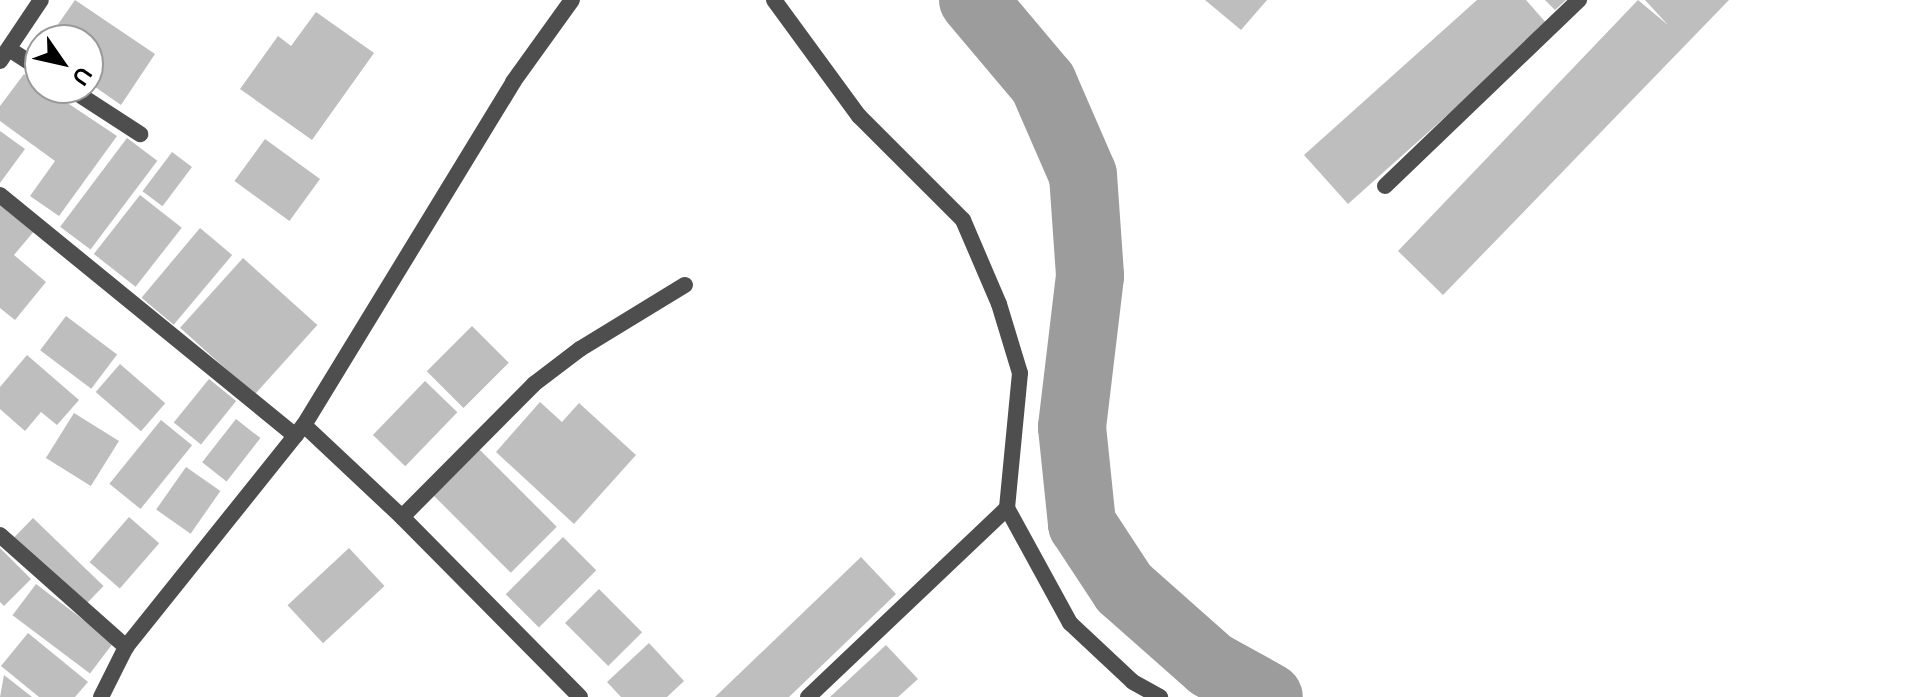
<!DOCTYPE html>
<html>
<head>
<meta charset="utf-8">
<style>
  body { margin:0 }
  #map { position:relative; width:1911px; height:697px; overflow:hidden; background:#fff; font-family:Raleway,sans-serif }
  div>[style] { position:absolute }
  .river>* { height:68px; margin:-34px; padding:0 34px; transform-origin:34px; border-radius:34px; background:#9c9c9c }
  .building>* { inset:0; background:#bebebe; transform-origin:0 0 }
  .street>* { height:16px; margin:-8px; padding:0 8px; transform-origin:8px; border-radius:8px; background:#4e4e4e }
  span { translate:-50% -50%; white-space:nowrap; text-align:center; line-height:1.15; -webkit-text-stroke:8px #fff; paint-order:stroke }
  .north { position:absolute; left:24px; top:24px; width:80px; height:80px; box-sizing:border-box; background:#fff; border:2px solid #999; border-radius:50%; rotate:124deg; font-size:22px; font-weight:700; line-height:32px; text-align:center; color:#000 }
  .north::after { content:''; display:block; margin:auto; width:28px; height:36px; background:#000; clip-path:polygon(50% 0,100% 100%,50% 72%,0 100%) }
</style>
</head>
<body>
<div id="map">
  <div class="river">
    <div style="left:973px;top:0;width:109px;rotate:49.9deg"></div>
    <div style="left:1043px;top:83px;width:100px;rotate:66.5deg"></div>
    <div style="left:1083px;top:175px;width:101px;rotate:86deg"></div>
    <div style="left:1090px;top:276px;width:152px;rotate:96.8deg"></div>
    <div style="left:1072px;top:427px;width:98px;rotate:84.1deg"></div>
    <div style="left:1082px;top:524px;width:77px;rotate:56.7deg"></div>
    <div style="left:1124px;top:588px;width:116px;rotate:41.5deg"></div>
    <div style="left:1211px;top:665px;width:66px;rotate:28.9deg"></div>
  </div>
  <div class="building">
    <div style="clip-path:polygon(75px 0,155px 54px,121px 105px,88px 82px,88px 40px,47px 40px)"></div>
    <div style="clip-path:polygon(1205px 0,1267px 0,1241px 30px)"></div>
    <div style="clip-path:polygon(1477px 0,1526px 0,1548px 25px,1348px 204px,1304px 155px)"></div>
    <div style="clip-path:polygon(1545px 0,1566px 0,1555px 10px)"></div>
    <div style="clip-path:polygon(1638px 0,1668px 25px,1645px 0,1729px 0,1443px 295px,1398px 251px)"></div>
    <div style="clip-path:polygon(316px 12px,374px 53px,312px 140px,240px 89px,278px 36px,291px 46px)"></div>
    <div style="clip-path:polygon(24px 74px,117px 136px,59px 216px,30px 196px,55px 161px,0 121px,0 106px)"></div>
    <div style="clip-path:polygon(0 131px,25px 149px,0 183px)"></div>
    <div style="left:127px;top:138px;width:38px;height:111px;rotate:37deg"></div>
    <div style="left:265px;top:139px;width:68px;height:52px;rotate:36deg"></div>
    <div style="left:172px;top:152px;width:25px;height:49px;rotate:37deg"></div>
    <div style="left:140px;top:195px;width:53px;height:75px;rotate:38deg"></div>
    <div style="clip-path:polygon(0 201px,35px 230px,14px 255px,46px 282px,15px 320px,0 308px)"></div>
    <div style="left:200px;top:228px;width:42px;height:91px;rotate:40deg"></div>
    <div style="left:243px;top:258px;width:100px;height:94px;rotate:42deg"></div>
    <div style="left:66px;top:316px;width:64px;height:43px;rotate:37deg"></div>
    <div style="left:472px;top:326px;width:52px;height:64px;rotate:45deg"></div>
    <div style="clip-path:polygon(27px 355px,79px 400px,57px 425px,41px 412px,25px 431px,0 409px,0 387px)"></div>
    <div style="left:120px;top:364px;width:60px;height:37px;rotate:41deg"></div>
    <div style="left:209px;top:379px;width:35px;height:56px;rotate:39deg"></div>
    <div style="left:425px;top:381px;width:45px;height:75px;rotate:44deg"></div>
    <div style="clip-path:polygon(540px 402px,562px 422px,579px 403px,636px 455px,574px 524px,496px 452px)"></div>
    <div style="left:74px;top:413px;width:53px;height:53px;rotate:32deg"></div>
    <div style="left:236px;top:419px;width:31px;height:55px;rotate:38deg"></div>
    <div style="left:161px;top:420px;width:40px;height:82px;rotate:39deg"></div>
    <div style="left:479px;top:449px;width:110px;height:65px;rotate:45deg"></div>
    <div style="left:186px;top:467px;width:42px;height:52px;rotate:35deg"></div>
    <div style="left:129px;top:517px;width:40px;height:60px;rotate:41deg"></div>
    <div style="left:33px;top:518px;width:98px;height:29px;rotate:44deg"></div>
    <div style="left:563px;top:537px;width:47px;height:81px;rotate:45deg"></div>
    <div style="clip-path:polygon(0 548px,31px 579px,4px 606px,0 602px)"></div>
    <div style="left:349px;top:548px;width:52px;height:84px;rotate:47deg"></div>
    <div style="clip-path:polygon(861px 557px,896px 594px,838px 650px,789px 697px,715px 697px)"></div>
    <div style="left:36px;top:584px;width:97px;height:39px;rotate:37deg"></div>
    <div style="left:599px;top:589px;width:61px;height:48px;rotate:45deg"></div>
    <div style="clip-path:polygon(28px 633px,88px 682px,75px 697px,39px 697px,1px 666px)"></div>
    <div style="clip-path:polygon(649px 643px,684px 681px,667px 697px,621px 697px,607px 682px)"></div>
    <div style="clip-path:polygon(886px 645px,918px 679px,898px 697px,830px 697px)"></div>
    <div style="clip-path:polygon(4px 675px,32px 697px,0 697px)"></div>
  </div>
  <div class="street">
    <div style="left:774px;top:0;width:144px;rotate:53.8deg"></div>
    <div style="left:859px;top:116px;width:147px;rotate:45deg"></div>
    <div style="left:963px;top:220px;width:91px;rotate:66.8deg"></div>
    <div style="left:999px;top:304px;width:72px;rotate:73.1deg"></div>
    <div style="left:1020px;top:373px;width:136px;rotate:95.5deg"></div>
    <div style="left:1007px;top:508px;width:131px;rotate:61.3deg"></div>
    <div style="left:1070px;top:623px;width:86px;rotate:43.1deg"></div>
    <div style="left:1133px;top:682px;width:31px;rotate:29deg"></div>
    <div style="left:9px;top:49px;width:37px;rotate:33deg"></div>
    <div style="left:0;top:61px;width:73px;rotate:-56.1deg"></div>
    <div style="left:69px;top:88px;width:85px;rotate:32.9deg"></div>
    <div style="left:1385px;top:186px;width:269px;rotate:-43.8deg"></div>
    <div style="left:0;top:195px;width:381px;rotate:39.2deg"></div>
    <div style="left:304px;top:425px;width:134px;rotate:43.2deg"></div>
    <div style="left:402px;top:517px;width:187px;rotate:-45.2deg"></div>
    <div style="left:534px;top:384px;width:58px;rotate:-37.3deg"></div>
    <div style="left:580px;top:349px;width:123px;rotate:-31.4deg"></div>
    <div style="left:402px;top:517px;width:253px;rotate:45.3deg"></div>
    <div style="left:0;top:535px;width:169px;rotate:41.6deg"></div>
    <div style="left:101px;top:697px;width:56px;rotate:-63.4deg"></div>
    <div style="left:126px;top:647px;width:285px;rotate:-51.3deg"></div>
    <div style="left:304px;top:425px;width:402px;rotate:-58.6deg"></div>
    <div style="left:513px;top:82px;width:101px;rotate:-54.3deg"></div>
    <div style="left:808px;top:697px;width:274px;rotate:-43.5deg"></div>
  </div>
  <div class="north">U</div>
</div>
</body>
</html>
